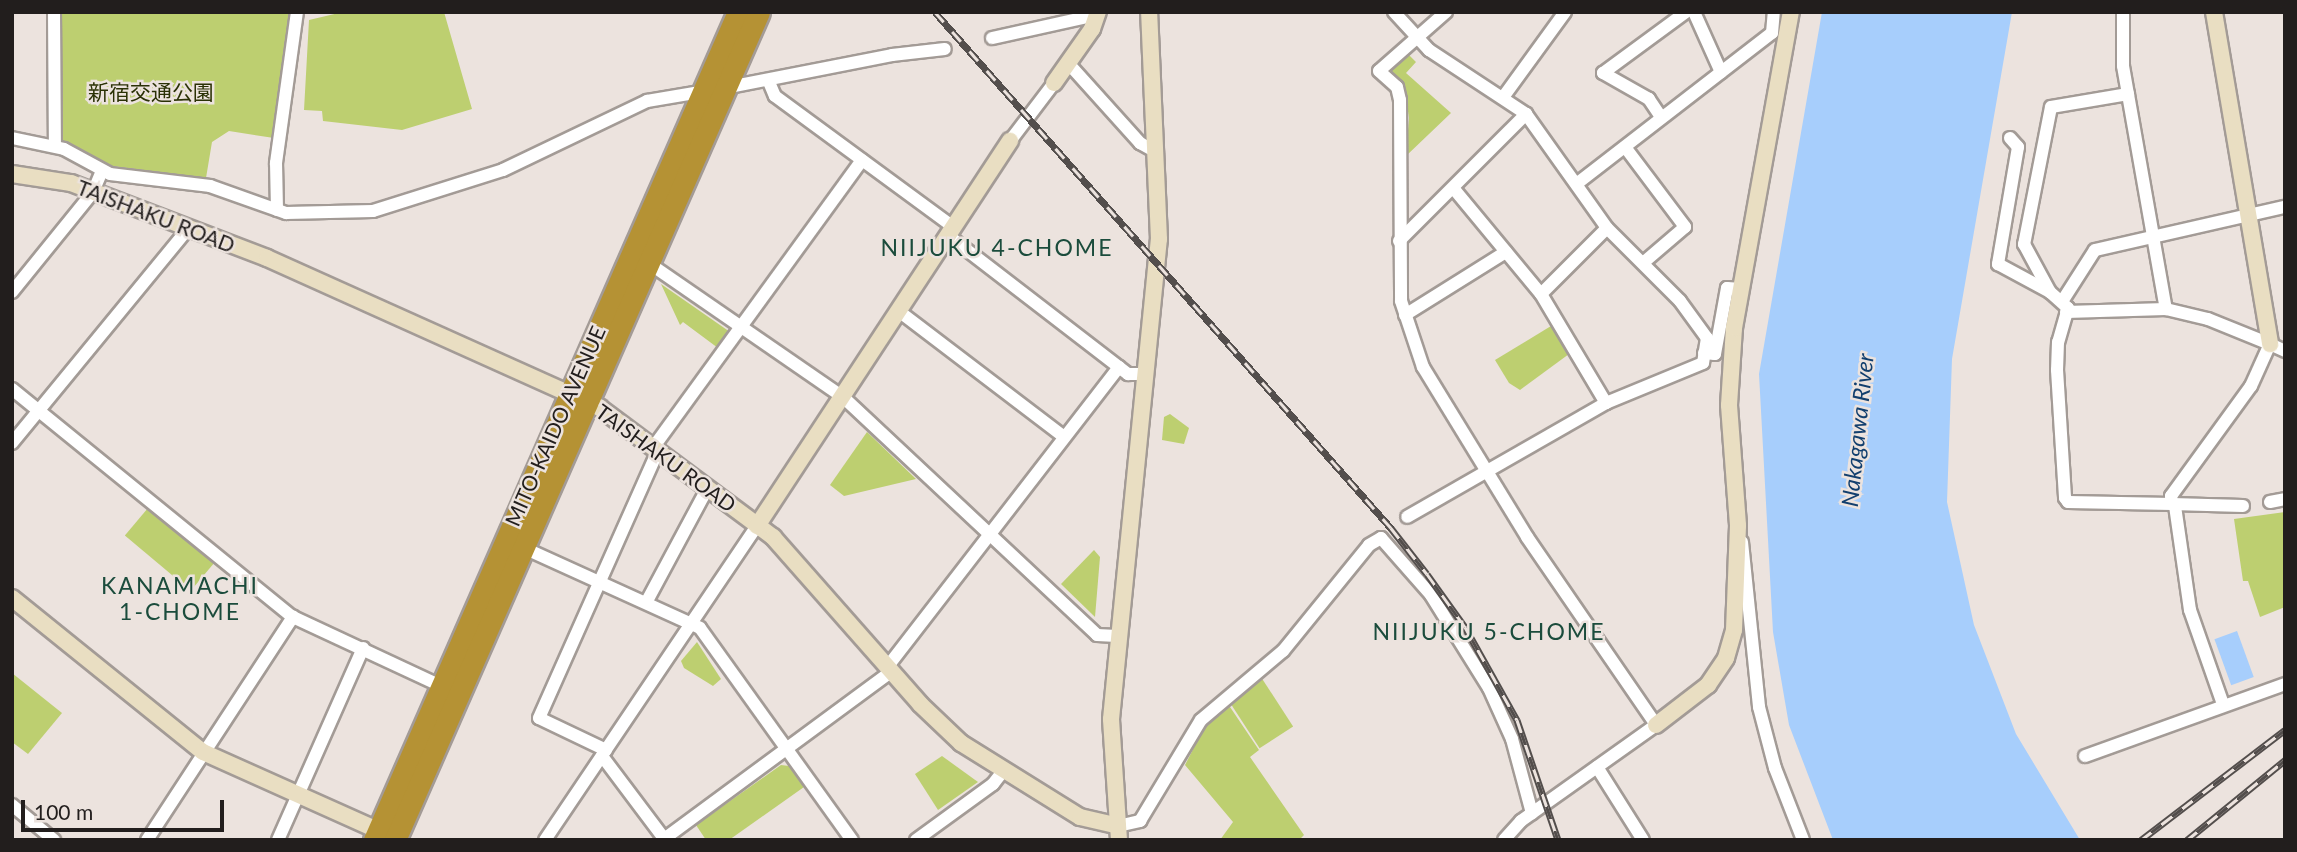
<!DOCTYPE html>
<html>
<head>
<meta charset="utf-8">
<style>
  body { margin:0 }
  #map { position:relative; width:2297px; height:852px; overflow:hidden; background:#ece3de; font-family:Lato,"Noto Sans JP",sans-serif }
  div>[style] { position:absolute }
  .green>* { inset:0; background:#bdcf70; transform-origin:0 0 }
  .water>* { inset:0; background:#a7cefc; transform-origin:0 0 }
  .roads { filter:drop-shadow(2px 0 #a39b96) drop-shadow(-2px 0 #a39b96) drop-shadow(0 2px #a39b96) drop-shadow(0 -2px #a39b96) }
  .street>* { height:12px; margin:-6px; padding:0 6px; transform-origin:6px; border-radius:6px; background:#fff }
  .secondary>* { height:16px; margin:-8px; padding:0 8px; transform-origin:8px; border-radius:8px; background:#e9dec2 }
  .highway>* { height:21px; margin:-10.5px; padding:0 10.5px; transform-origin:10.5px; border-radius:10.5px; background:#b59234 }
  .rail>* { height:7px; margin-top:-3.5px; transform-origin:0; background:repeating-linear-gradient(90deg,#ece3de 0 13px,#534e4c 0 26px); box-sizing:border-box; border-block:2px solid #534e4c }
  span { translate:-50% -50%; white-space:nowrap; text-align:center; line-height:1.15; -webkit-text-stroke:5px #ece3de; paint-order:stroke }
  .park-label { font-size:21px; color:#2a3105 }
  .street-label { font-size:21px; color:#221e1d }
  .neighbourhood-label { font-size:23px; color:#1b4c3c; letter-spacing:2px }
  .water-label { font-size:23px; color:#123f6e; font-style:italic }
  .frame { position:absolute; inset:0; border:14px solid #221e1d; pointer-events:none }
  .scale { position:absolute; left:21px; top:800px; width:203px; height:32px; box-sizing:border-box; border:4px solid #221e1d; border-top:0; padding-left:9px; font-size:21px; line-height:24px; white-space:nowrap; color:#221e1d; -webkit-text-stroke:5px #ece3de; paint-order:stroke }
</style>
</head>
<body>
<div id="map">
  <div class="green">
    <div style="clip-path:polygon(61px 12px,292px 12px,274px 138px,229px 131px,212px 142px,206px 178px,112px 166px,62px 141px)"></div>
    <div style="clip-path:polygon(343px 12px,444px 12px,472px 109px,402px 130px,323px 121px,322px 111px,304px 110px,309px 20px)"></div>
    <div style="clip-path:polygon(1406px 52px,1416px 62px,1406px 73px,1451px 113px,1406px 156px,1409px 118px,1404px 85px,1391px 74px,1391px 65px)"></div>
    <div style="clip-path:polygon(661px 284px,730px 332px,718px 348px,683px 322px,680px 325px)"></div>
    <div style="clip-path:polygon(1551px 326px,1569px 354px,1520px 390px,1509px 383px,1495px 360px)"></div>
    <div style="clip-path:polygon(1170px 414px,1189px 428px,1184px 444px,1162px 440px,1164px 417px)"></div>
    <div style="clip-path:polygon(867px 432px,916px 479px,844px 496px,830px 485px)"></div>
    <div style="left:148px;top:508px;width:86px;height:36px;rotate:40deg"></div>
    <div style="clip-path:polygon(2285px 512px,2285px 607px,2260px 617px,2248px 581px,2243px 581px,2234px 519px)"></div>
    <div style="clip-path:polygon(1094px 550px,1100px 557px,1095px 617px,1061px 584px)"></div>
    <div style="clip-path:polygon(697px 642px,721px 679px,713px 686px,684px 668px,681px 661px)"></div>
    <div style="clip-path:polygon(12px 673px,62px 713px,28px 754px,12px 742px)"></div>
    <div style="left:1261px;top:677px;width:59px;height:40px;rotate:57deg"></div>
    <div style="clip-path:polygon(1228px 704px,1259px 750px,1250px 757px,1304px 835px,1299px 840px,1220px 840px,1233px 822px,1185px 765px,1207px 722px)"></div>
    <div style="clip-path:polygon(942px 756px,978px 782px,938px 810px,915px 774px)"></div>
    <div style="clip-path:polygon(781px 765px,789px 766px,804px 787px,729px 840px,706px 840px,696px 825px)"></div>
  </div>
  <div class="water">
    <div style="clip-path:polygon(1822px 12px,2012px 12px,1952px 359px,1947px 502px,1974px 625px,2016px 734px,2080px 840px,1833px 840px,1789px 725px,1773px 632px,1759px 374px)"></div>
    <div style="left:2237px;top:631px;width:49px;height:24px;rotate:70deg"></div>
  </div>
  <div class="roads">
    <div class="street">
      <div style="left:54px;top:12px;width:134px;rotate:89.6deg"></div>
      <div style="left:1394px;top:12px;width:52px;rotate:47.4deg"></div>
      <div style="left:1429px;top:50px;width:116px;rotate:33.4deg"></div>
      <div style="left:1526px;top:114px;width:140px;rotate:54.6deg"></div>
      <div style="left:1607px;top:228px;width:103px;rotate:45deg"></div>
      <div style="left:1680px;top:301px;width:46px;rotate:53.9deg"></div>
      <div style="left:1707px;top:338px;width:25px;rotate:99deg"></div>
      <div style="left:1703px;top:363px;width:105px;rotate:157.6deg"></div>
      <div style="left:1606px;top:403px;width:229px;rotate:150.2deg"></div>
      <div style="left:1446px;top:12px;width:89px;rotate:138.6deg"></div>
      <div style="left:1379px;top:71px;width:24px;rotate:42deg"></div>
      <div style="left:1397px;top:87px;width:13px;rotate:77deg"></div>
      <div style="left:1400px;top:100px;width:201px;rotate:89.7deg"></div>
      <div style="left:1401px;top:301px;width:70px;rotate:71.6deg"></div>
      <div style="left:1423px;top:367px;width:199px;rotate:58.5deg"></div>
      <div style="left:1527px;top:537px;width:228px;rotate:55.5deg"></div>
      <div style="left:1656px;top:725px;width:166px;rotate:144.6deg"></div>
      <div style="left:1521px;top:821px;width:25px;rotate:132deg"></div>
      <div style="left:1694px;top:12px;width:66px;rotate:65.8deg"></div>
      <div style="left:2123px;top:12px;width:54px;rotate:90deg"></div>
      <div style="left:2123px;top:66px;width:247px;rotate:80deg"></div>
      <div style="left:992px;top:38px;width:107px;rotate:-12.4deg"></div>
      <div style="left:1068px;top:63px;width:108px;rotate:48deg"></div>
      <div style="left:1140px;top:143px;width:18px;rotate:29deg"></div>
      <div style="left:769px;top:82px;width:15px;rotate:67deg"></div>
      <div style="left:775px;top:96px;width:223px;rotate:36.3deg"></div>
      <div style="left:724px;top:88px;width:171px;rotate:-11.1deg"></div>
      <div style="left:892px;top:55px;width:53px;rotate:-6.5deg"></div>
      <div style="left:2128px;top:94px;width:78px;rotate:170.4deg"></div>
      <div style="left:2051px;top:107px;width:140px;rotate:101.1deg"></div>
      <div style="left:2024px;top:244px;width:55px;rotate:61.6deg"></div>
      <div style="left:2050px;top:292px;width:24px;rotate:42deg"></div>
      <div style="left:2068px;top:308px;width:35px;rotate:106deg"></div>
      <div style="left:2058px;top:342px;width:28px;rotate:92deg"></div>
      <div style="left:2057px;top:370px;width:128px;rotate:86.4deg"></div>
      <div style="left:2065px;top:498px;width:5px;rotate:53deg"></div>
      <div style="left:2068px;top:502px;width:104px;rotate:1.1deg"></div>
      <div style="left:2172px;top:504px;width:8px;rotate:-97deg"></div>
      <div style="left:2171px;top:496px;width:136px;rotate:-54deg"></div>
      <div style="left:2251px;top:386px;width:46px;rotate:-65.7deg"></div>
      <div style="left:2270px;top:344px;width:17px;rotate:25deg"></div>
      <div style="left:1504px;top:96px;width:104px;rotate:-54deg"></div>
      <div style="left:1661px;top:117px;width:22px;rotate:-124deg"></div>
      <div style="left:1649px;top:99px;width:53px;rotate:-150.5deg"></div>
      <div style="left:1603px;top:73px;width:103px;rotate:-36.3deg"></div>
      <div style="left:12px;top:138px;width:53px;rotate:11.9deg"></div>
      <div style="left:64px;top:149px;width:52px;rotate:28.5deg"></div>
      <div style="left:110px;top:174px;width:101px;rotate:6.8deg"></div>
      <div style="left:210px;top:186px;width:81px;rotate:19.6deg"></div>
      <div style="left:286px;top:213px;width:87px;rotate:-1.3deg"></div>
      <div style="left:373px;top:211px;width:136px;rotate:-17.5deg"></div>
      <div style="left:503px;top:170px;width:160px;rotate:-25.6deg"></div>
      <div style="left:647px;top:101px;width:60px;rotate:-9.6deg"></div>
      <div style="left:2010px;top:138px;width:12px;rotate:48deg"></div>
      <div style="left:2018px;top:147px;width:119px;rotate:99.7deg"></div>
      <div style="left:1998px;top:264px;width:59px;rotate:28.3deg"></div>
      <div style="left:1010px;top:141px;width:73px;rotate:-52.8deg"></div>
      <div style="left:1625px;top:147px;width:100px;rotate:53.1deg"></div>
      <div style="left:1685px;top:227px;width:55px;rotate:139.4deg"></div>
      <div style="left:1579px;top:182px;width:244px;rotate:-37.7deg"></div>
      <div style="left:1772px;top:33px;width:21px;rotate:-85deg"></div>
      <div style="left:1454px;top:189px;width:136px;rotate:50.4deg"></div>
      <div style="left:1541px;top:294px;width:127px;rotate:59.2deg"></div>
      <div style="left:277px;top:210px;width:47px;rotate:-91.2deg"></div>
      <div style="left:276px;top:163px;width:152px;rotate:-82.1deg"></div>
      <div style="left:950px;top:237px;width:225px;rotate:37.6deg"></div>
      <div style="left:1128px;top:374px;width:18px"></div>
      <div style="left:1399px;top:241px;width:180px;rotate:-45deg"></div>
      <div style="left:650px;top:264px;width:234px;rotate:34.6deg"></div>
      <div style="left:843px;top:397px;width:348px;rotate:43.1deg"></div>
      <div style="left:1097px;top:635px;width:20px;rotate:3deg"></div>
      <div style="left:12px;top:292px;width:129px;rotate:-51deg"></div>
      <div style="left:93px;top:192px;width:23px;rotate:-67deg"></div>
      <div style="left:1541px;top:294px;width:93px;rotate:-45deg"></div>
      <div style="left:2063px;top:300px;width:59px;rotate:-57.4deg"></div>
      <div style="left:2095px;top:250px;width:195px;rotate:-12.8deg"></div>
      <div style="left:900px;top:312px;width:206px;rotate:37.3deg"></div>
      <div style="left:2066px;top:312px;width:100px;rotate:-1.7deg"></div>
      <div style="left:2166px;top:309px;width:43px;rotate:13.4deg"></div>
      <div style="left:2208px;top:319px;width:67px;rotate:22deg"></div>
      <div style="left:1405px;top:315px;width:119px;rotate:-32deg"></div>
      <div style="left:1704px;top:353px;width:11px;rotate:5deg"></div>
      <div style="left:1715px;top:354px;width:67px;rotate:-79.7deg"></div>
      <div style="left:1727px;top:288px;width:14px;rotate:4deg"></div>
      <div style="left:12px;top:389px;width:362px;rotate:39.1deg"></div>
      <div style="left:293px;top:617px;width:163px;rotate:25deg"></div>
      <div style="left:12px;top:443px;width:277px;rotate:-50.6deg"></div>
      <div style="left:655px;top:445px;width:352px;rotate:-54deg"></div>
      <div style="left:2270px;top:502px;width:15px;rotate:-11deg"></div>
      <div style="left:2172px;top:504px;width:71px;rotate:1.6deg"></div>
      <div style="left:2175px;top:506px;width:105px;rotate:81.8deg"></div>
      <div style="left:2190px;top:610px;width:100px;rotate:70.7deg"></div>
      <div style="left:1742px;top:542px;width:166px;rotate:84.1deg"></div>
      <div style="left:1759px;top:707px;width:63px;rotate:75.3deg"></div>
      <div style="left:1775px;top:768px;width:77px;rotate:68.7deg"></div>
      <div style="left:524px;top:548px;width:193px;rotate:24.4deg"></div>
      <div style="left:700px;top:628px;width:261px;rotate:54.4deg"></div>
      <div style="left:647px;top:601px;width:129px;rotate:-61.8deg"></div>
      <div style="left:888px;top:666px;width:378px;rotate:-52.3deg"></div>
      <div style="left:606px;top:750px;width:74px;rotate:-154.5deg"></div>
      <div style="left:539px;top:718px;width:295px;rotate:-66deg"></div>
      <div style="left:602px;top:756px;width:105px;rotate:53.1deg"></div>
      <div style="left:2085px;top:756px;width:213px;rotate:-19.8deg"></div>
      <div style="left:1597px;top:767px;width:86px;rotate:57.8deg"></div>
      <div style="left:12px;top:805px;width:55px;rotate:39.8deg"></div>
      <div style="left:1118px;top:826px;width:23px;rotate:-13deg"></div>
      <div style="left:1140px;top:821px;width:118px;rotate:-58.9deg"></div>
      <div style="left:1201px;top:720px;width:107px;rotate:-40.1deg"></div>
      <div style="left:1283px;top:651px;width:136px;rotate:-50.9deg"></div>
      <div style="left:1369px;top:545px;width:14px;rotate:-30deg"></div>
      <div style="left:1381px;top:538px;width:76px;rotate:48.7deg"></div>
      <div style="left:1431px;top:595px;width:110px;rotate:58.1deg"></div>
      <div style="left:1489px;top:688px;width:56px;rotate:65.7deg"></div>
      <div style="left:1512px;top:739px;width:77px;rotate:74.9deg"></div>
      <div style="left:664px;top:839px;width:283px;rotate:-36.4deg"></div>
      <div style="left:147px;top:840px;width:267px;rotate:-56.8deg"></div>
      <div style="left:278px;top:840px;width:210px;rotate:-66.1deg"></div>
      <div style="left:545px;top:840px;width:379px;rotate:-56deg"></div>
      <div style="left:916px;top:840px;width:95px;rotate:-36deg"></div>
      <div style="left:993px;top:784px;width:16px;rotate:-52deg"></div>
    </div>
    <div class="secondary">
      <div style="left:2214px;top:12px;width:337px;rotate:80.4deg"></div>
      <div style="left:1054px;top:83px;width:66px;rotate:-54.9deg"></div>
      <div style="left:1092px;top:29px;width:18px;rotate:-71deg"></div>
      <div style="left:12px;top:174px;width:60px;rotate:8.7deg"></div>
      <div style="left:71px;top:183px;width:210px;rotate:20.9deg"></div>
      <div style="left:267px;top:258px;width:365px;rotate:24.2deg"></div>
      <div style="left:600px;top:408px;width:216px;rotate:36.7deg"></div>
      <div style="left:773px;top:537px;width:222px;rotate:48.6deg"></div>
      <div style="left:920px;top:704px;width:57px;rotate:43.6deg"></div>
      <div style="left:961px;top:743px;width:140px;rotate:31.9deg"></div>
      <div style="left:1080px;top:817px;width:39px;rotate:13deg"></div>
      <div style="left:757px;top:526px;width:461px;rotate:-56.7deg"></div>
      <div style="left:12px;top:598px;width:245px;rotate:38.9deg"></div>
      <div style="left:203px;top:752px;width:201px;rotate:24.1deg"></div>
      <div style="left:1656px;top:725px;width:66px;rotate:-37.6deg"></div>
      <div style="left:1708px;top:685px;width:32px;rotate:-56deg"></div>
      <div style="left:1726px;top:658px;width:29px;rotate:-74deg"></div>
      <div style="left:1734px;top:630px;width:105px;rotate:-87.8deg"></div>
      <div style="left:1738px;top:525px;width:120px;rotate:-94.3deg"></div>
      <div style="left:1729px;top:405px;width:77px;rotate:-86.3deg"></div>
      <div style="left:1734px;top:328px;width:321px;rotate:-79.8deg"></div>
      <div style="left:1119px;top:840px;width:121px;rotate:-93.8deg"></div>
      <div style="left:1111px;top:719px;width:482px;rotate:-84.3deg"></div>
      <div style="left:1159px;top:239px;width:227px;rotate:-92.5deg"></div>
    </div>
    <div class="highway">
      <div style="left:374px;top:840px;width:904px;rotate:-66.27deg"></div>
      <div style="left:395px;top:840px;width:904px;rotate:-66.27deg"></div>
    </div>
  </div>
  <div class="rail">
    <div style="left:935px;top:12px;width:689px;rotate:48.53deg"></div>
    <div style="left:1391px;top:528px;width:58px;rotate:52deg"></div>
    <div style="left:1427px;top:574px;width:65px;rotate:54.4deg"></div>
    <div style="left:1465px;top:627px;width:107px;rotate:60.8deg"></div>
    <div style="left:1517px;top:720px;width:127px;rotate:71.1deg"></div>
    <div style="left:2141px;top:840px;width:181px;rotate:-37.4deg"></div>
    <div style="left:2187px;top:840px;width:127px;rotate:-39.2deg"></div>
  </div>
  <div class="park-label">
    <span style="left:151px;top:92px">新宿交通公園</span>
  </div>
  <div class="street-label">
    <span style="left:156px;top:216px;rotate:21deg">TAISHAKU ROAD</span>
    <span style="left:555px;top:426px;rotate:-66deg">MITO-KAIDO AVENUE</span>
    <span style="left:666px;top:458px;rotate:36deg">TAISHAKU ROAD</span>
  </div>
  <div class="neighbourhood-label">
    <span style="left:997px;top:247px">NIIJUKU 4-CHOME</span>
    <span style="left:180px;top:598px">KANAMACHI<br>1-CHOME</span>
    <span style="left:1489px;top:631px">NIIJUKU 5-CHOME</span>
  </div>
  <div class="water-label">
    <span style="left:1857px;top:430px;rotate:-84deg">Nakagawa River</span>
  </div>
  <div class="frame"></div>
  <div class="scale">100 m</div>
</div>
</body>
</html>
